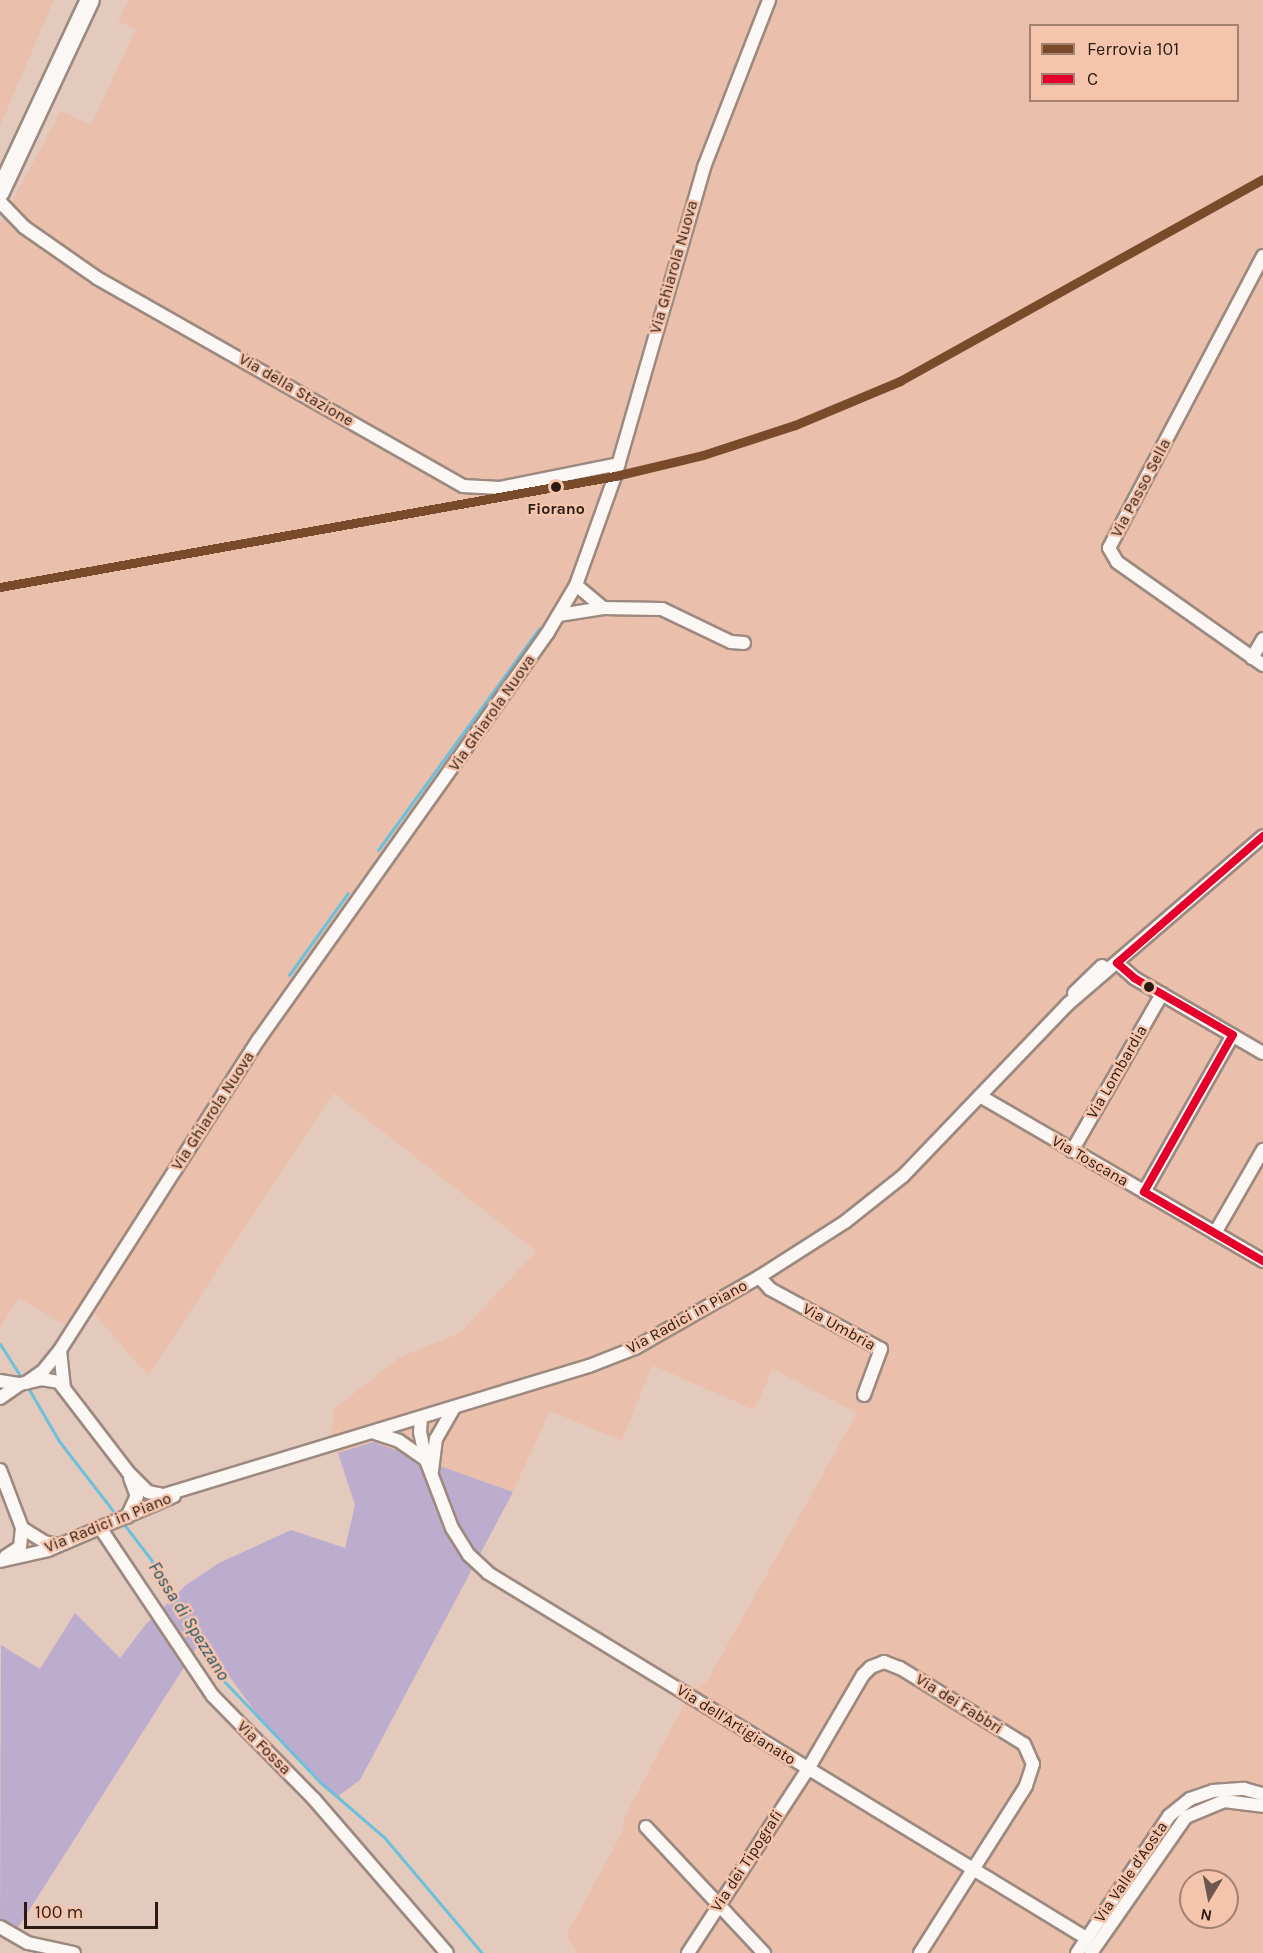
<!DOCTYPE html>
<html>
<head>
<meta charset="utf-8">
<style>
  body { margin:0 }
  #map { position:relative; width:1263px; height:1953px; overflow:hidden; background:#e4cabd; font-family:Karla,sans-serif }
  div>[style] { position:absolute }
  .built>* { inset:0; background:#eac0ac }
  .green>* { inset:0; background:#bcadcf }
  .stream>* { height:3px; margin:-1.5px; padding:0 1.5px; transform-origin:1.5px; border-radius:1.5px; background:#6cc0dc }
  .roads { filter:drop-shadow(2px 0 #9c897f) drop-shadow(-2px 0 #9c897f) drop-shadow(0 2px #9c897f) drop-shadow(0 -2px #9c897f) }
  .minor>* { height:12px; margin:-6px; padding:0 6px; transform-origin:6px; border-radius:6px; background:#fbf7f5 }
  .highway>* { height:18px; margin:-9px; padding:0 9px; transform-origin:9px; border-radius:9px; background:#fbf7f5 }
  .bus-1>* { height:8px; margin:-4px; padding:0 4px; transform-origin:4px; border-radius:4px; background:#e4002b }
  .rail-1>* { height:9px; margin:-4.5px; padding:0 4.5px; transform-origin:4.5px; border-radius:4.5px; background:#7a4b2a }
  .dots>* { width:16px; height:16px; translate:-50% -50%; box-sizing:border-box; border:3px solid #f4c4ad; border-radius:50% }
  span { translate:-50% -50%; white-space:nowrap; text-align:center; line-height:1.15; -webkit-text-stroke:5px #f4c4ad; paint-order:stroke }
  .street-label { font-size:16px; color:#2b1a11 }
  .stop-label { font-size:16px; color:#2b1a11; font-weight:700 }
  .water-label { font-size:18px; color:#1e5165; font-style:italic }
  .legend { position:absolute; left:1029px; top:24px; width:210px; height:78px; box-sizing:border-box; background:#f4c4ad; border:2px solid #a4806f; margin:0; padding:8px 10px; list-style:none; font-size:18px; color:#2b1a11 }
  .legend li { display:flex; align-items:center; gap:12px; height:30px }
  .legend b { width:30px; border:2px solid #a4806f }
  .north { position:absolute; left:1179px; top:1869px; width:60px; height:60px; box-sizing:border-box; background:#f4c4ad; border:2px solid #a4806f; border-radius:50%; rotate:190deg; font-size:16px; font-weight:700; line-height:24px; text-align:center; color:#2b1a11 }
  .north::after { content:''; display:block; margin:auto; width:21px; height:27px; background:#6c584d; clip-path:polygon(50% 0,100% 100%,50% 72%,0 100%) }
  .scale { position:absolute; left:24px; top:1902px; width:134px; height:27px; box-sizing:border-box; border:3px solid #2b1a11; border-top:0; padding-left:8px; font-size:18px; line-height:21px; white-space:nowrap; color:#2b1a11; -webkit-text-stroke:4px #f4c4ad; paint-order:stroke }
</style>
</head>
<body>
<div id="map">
  <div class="built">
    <div style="clip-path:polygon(0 0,54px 0,0 126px)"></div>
    <div style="clip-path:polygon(evenodd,128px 0,1263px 0,1263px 1953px,577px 1953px,566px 1936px,621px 1834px,624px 1818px,691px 1691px,707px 1681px,857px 1413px,773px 1369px,754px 1410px,652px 1365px,622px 1441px,550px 1411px,513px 1492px,373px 1442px,338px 1453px,332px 1434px,334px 1409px,400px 1357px,460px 1333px,536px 1251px,333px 1093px,148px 1376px,86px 1304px,70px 1328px,19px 1298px,0 1328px,0 223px,61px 111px,91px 125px,136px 29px,118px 21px,128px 0,1030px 26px,1238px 26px,1238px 100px,1030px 100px,1030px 26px,128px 0,1191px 1881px,1227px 1881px,1227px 1917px,1191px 1917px,1191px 1881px)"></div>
  </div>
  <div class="green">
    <div style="clip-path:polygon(373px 1442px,513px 1492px,360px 1780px,337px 1797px,262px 1721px,202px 1639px,14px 1934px,0 1927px,1px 1645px,40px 1669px,75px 1613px,120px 1658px,146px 1624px,186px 1585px,219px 1563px,291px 1530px,345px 1548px,355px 1505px,338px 1453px)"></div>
  </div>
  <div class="stream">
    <div style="left:378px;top:850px;width:274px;rotate:-54deg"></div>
    <div style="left:289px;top:975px;width:101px;rotate:-54.3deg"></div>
    <div style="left:0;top:1344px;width:43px;rotate:57.4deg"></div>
    <div style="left:27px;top:1386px;width:64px;rotate:59.8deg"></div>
    <div style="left:59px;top:1441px;width:95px;rotate:52.3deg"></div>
    <div style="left:123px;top:1523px;width:44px;rotate:52.4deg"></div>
    <div style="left:150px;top:1558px;width:141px;rotate:59.2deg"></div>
    <div style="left:222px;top:1679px;width:142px;rotate:46.4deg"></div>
    <div style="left:320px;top:1782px;width:84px;rotate:40.7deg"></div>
    <div style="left:384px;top:1837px;width:152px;rotate:49.8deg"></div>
  </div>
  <div class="roads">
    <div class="minor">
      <div style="left:0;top:202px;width:35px;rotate:46deg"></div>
      <div style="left:24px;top:227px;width:89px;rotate:34.9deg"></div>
      <div style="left:97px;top:278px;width:421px;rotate:29.6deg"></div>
      <div style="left:463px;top:486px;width:37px;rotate:3deg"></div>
      <div style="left:500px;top:488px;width:121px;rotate:-11.4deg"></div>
      <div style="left:1263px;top:256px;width:330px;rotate:117.8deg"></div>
      <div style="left:1109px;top:548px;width:16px;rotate:60deg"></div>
      <div style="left:1117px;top:562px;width:179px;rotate:35.2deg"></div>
      <div style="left:576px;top:585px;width:35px;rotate:40deg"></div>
      <div style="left:559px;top:615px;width:45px;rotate:-9deg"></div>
      <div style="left:603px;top:608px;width:59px;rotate:1deg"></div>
      <div style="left:662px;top:609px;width:76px;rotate:25.6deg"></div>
      <div style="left:731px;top:642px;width:13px;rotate:4deg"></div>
      <div style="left:1252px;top:658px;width:22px;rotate:-60deg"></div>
      <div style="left:1117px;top:963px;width:23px;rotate:41deg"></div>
      <div style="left:1134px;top:978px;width:149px;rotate:30.2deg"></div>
      <div style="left:1074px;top:993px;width:39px;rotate:-44deg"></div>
      <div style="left:980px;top:1096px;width:328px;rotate:30.2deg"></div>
      <div style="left:1072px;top:1151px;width:181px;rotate:-60.2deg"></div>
      <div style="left:1144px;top:1192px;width:180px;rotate:-60.5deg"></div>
      <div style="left:1215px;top:1233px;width:96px;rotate:-60deg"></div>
      <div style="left:759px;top:1277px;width:16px;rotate:47deg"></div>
      <div style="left:770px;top:1289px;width:126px;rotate:28.4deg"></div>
      <div style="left:881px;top:1349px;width:49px;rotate:110.3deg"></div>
      <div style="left:60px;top:1350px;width:37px;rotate:84deg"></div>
      <div style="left:0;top:1381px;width:20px;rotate:9deg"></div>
      <div style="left:20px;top:1384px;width:22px;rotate:-13deg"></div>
      <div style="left:41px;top:1379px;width:18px;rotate:9deg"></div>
      <div style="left:59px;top:1382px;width:113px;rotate:52.5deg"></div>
      <div style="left:128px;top:1472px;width:28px;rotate:45deg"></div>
      <div style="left:148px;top:1492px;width:16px;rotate:11deg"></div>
      <div style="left:164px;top:1495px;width:444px;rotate:-16.9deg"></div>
      <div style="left:589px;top:1366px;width:49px;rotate:-21.4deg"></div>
      <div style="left:635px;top:1348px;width:143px;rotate:-29.8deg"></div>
      <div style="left:759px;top:1277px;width:102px;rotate:-32.6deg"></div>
      <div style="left:845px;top:1222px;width:74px;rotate:-38.4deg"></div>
      <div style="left:903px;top:1176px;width:238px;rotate:-46.2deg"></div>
      <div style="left:1068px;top:1004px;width:257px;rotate:-40.7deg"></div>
      <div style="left:26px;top:1383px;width:21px;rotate:-35deg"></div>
      <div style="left:43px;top:1371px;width:27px;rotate:-51deg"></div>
      <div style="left:60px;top:1350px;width:369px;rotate:-57.4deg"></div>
      <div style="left:259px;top:1039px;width:497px;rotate:-54.6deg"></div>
      <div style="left:547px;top:634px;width:57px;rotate:-59.4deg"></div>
      <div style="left:576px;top:585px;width:116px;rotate:-70.3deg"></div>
      <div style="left:615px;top:476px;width:322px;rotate:-73.9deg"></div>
      <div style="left:704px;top:167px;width:179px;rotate:-68.7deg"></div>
      <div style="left:0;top:1398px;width:24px;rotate:-35deg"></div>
      <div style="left:421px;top:1418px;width:14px;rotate:94deg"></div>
      <div style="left:420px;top:1432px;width:29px;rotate:78deg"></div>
      <div style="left:426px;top:1460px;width:73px;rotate:69.1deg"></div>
      <div style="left:452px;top:1528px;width:32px;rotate:58deg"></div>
      <div style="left:469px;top:1555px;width:26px;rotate:43deg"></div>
      <div style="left:488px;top:1573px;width:701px;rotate:31.4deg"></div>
      <div style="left:375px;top:1433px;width:25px;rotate:18deg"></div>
      <div style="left:399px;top:1441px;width:33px;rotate:35deg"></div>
      <div style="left:0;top:1470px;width:62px;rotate:69.2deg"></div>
      <div style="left:22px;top:1528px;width:19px;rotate:96deg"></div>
      <div style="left:20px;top:1547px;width:17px;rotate:147deg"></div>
      <div style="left:432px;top:1471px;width:32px;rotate:-83deg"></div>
      <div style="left:436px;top:1439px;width:36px;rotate:-60deg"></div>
      <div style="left:127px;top:1517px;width:23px;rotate:-65deg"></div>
      <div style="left:137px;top:1496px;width:19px;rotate:-111deg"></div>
      <div style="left:22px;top:1528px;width:26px;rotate:32deg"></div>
      <div style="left:44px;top:1542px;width:14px;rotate:12deg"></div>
      <div style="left:101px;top:1529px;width:201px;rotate:56.2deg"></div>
      <div style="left:213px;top:1696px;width:144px;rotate:45.6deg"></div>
      <div style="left:314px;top:1799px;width:203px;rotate:49.2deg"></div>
      <div style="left:0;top:1561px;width:49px;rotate:-12.9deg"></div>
      <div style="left:48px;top:1550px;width:137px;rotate:-23.2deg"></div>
      <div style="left:646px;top:1827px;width:173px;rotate:46.9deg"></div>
      <div style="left:0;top:1927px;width:32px;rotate:30deg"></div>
      <div style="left:28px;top:1943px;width:47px;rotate:12.3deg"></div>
      <div style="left:688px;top:1953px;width:220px;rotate:-56.9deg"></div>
      <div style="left:808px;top:1769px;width:109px;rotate:-59.7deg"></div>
      <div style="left:863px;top:1675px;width:11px;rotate:-45deg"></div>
      <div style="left:871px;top:1667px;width:14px;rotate:-21deg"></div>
      <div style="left:884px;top:1662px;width:17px;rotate:21deg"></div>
      <div style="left:900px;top:1668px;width:145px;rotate:31.5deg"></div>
      <div style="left:1024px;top:1744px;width:22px;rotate:66deg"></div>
      <div style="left:1033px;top:1764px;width:23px;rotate:108deg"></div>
      <div style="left:1026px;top:1786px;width:198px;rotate:122.4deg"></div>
      <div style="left:1077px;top:1953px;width:165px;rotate:-56.1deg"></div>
      <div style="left:1169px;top:1816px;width:27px;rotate:-39deg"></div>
      <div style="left:1190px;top:1799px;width:24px;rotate:-19deg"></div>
      <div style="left:1213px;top:1791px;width:31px;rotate:-4deg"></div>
      <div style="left:1244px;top:1789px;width:20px;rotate:15deg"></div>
      <div style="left:1091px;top:1953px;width:166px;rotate:-55.1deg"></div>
      <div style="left:1186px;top:1817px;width:41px;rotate:-22.8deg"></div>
      <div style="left:1224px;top:1801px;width:39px;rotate:7deg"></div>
    </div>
    <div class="highway">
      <div style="left:0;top:192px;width:212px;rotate:-64.9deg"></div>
    </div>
  </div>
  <div class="bus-1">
    <div style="left:1117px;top:963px;width:194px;rotate:-41deg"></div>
    <div style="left:1117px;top:963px;width:23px;rotate:41deg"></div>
    <div style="left:1134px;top:978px;width:114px;rotate:29.9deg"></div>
    <div style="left:1144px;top:1192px;width:180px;rotate:-60.5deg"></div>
    <div style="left:1144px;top:1192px;width:138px;rotate:30.1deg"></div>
  </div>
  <div class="rail-1">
    <div style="left:0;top:587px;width:625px;rotate:-10.23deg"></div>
    <div style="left:615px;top:476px;width:90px;rotate:-13.4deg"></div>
    <div style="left:703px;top:455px;width:97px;rotate:-18.1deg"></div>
    <div style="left:795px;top:425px;width:114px;rotate:-22.7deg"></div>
    <div style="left:900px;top:381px;width:415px;rotate:-29.1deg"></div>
  </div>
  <div class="dots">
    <div style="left:556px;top:487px;background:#2b1a11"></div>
    <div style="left:1149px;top:987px;background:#2b1a11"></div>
  </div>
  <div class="street-label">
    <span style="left:674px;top:267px;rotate:-74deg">Via Ghiarola Nuova</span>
    <span style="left:296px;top:390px;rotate:30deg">Via della Stazione</span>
    <span style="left:1141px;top:488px;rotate:-62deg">Via Passo Sella</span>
    <span style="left:492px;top:713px;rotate:-55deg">Via Ghiarola Nuova</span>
    <span style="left:1117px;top:1072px;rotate:-60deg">Via Lombardia</span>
    <span style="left:213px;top:1111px;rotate:-57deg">Via Ghiarola Nuova</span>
    <span style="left:1090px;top:1161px;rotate:30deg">Via Toscana</span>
    <span style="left:687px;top:1317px;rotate:-29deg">Via Radici in Piano</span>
    <span style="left:839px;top:1327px;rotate:29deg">Via Umbria</span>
    <span style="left:108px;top:1523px;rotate:-22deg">Via Radici in Piano</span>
    <span style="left:959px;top:1704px;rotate:32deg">Via dei Fabbri</span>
    <span style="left:736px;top:1725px;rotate:32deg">Via dell'Artigianato</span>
    <span style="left:264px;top:1748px;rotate:45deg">Via Fossa</span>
    <span style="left:747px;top:1861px;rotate:-57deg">Via dei Tipografi</span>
    <span style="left:1131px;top:1872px;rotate:-56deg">Via Valle d'Aosta</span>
  </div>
  <div class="stop-label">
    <span style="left:556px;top:509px">Fiorano</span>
  </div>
  <div class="water-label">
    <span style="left:189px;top:1621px;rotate:58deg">Fossa di Spezzano</span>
  </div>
  <ul class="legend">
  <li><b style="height:8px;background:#7a4b2a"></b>Ferrovia 101</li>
  <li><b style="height:8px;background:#e4002b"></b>C</li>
  </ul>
  <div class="north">N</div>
  <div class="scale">100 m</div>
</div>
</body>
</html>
